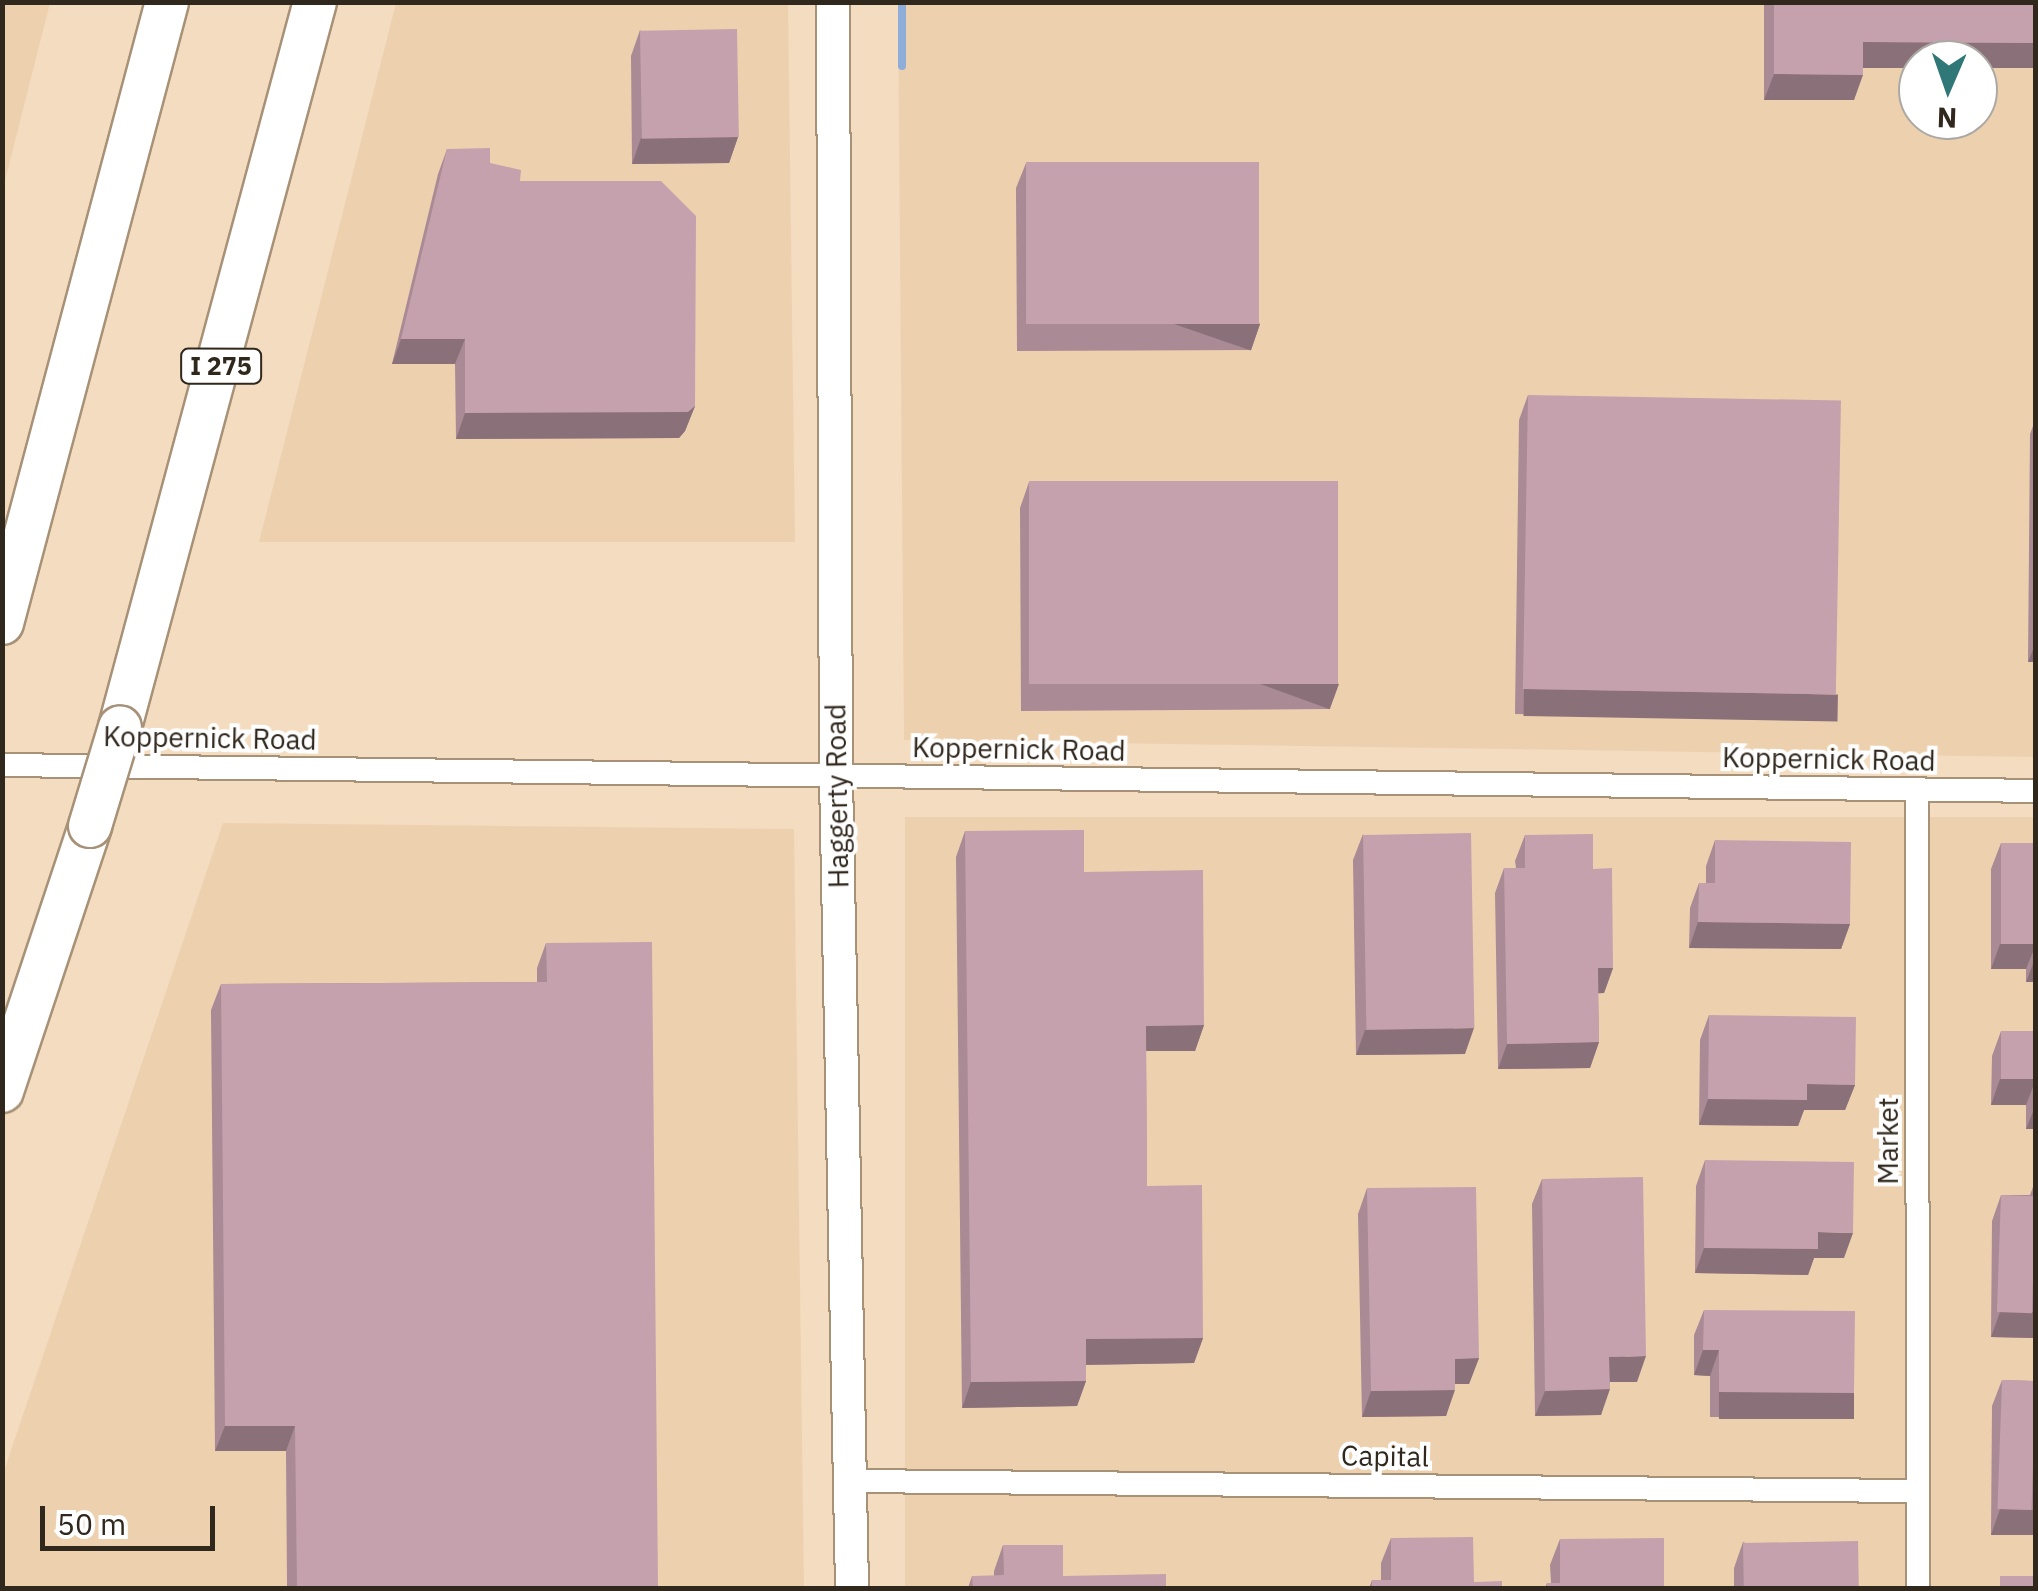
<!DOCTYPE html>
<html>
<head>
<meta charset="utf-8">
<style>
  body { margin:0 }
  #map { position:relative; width:2038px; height:1591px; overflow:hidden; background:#f4dcc0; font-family:"IBM Plex Sans",sans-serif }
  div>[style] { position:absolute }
  .built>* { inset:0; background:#edd1af; transform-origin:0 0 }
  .stream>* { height:8px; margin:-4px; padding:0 4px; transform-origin:4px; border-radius:4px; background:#8eadd8 }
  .roads { filter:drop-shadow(2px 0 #a79177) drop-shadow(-2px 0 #a79177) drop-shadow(0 2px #a79177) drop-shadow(0 -2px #a79177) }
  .street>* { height:22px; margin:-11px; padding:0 11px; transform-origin:11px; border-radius:11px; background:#fff }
  .secondary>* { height:32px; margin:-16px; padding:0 16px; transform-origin:16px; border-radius:16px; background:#fff }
  .highway>* { height:42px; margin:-21px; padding:0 21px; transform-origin:21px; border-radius:21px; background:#fff }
  .bridges { filter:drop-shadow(2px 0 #a79177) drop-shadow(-2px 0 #a79177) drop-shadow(0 2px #a79177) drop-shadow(0 -2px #a79177) }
  .highway-bridge>* { height:42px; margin:-21px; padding:0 21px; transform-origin:21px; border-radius:21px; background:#fff }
  .wall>* { inset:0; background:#a98a95 }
  .shaded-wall>* { inset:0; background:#8a7179; transform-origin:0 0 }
  .building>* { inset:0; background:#c5a1ad; transform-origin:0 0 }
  span { translate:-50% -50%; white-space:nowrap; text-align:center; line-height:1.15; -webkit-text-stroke:8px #fff; paint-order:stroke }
  .shield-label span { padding:2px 8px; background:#fff; border:2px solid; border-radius:8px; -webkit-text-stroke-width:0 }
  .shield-label { font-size:25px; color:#30271d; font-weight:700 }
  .street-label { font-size:28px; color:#30271d }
  .frame { position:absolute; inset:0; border:5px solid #30271d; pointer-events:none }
  .north { position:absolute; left:1898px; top:40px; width:100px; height:100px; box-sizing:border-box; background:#fff; border:2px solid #aca9a5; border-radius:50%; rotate:182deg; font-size:28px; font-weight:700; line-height:40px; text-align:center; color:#30271d }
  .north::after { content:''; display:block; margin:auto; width:35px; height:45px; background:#2f7877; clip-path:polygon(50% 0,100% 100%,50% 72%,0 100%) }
  .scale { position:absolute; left:40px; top:1506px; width:175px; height:45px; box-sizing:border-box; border:5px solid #30271d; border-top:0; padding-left:12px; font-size:30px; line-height:35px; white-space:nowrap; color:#30271d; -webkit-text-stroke:8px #fff; paint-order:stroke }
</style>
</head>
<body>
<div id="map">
  <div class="built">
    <div style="clip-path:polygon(3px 2px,50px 3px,3px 189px,2px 3px)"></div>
    <div style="clip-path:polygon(396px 3px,788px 3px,795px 542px,259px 542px)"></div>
    <div style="clip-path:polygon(evenodd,898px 3px,2035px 3px,2035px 757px,904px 740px,898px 3px,1918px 60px,1978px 60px,1978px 120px,1918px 120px,1918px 60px)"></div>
    <div style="left:905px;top:817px;width:1130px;height:771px"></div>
    <div style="clip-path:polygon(223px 823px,794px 829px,804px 1588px,3px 1588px,3px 1474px)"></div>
  </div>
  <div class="stream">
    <div style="left:902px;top:2px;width:64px;rotate:90deg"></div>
  </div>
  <div class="roads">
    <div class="street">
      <div style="left:2px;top:765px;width:2034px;rotate:0.73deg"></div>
      <div style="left:1917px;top:791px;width:797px;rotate:89.93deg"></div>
      <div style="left:851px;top:1481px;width:1067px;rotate:0.54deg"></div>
    </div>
    <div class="secondary">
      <div style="left:833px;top:2px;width:775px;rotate:89.78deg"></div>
      <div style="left:836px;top:777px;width:811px;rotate:88.87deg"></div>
    </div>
    <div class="highway">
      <div style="left:2px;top:623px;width:643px;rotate:-75.12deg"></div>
      <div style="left:120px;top:727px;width:751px;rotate:-74.95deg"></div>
      <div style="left:2px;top:1091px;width:279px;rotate:-71.6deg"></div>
    </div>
  </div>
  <div class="bridges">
    <div class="highway-bridge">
      <div style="left:90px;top:826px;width:103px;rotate:-73.1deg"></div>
    </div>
  </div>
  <div class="wall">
    <div style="clip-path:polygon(1764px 2px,2036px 2px,2036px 68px,1978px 68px,1978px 60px,1863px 68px,1854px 100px,1764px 100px)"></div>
    <div style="clip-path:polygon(640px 30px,738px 137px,729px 163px,632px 164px,631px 56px)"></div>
    <div style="clip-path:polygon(447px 149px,490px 163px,520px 181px,695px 406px,685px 431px,679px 438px,456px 439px,455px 364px,392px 364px,438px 174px)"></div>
    <div style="clip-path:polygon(1026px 163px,1260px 324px,1251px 350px,1017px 351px,1016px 188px)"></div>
    <div style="clip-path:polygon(1528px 395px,1828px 718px,1515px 714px,1519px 420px)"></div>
    <div style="clip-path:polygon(2036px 418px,2036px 662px,2028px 662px,2030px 434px)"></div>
    <div style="clip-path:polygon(1029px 482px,1330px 709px,1021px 711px,1020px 508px)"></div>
    <div style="clip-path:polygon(965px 831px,1084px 872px,1204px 1025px,1195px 1051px,1146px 1051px,1147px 1186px,1203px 1338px,1194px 1363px,1086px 1365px,1086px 1381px,1077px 1406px,962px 1408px,956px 857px)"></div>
    <div style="clip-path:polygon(1363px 834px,1465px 1054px,1356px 1055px,1353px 860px)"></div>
    <div style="clip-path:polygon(1525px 835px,1593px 869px,1613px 968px,1604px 993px,1598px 993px,1599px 1042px,1590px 1068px,1498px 1069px,1495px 893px,1504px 868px,1516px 868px,1515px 861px)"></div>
    <div style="clip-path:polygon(1715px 840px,1850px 924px,1841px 949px,1689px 948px,1690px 908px,1699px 883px,1706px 883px,1706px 866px)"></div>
    <div style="clip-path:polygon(2001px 843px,2036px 843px,2036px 982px,2026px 982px,2026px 969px,1991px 969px,1991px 869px)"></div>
    <div style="clip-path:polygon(546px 943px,658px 1588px,287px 1588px,286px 1451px,215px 1451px,211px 1010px,221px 984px,537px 982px,537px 968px)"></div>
    <div style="clip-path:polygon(1709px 1015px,1855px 1085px,1845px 1110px,1804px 1110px,1798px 1126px,1699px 1125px,1700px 1040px)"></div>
    <div style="clip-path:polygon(2001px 1031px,2036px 1031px,2036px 1129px,2026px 1129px,2026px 1105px,1991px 1105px,1992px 1056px)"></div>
    <div style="clip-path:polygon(1705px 1160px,1844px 1258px,1814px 1258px,1808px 1275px,1695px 1273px,1696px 1186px)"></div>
    <div style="clip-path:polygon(1542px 1179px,1637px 1382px,1610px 1382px,1601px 1415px,1535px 1416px,1532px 1204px)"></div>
    <div style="clip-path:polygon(2036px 1179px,2036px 1338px,1991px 1337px,1992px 1221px,2001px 1195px,2030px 1195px)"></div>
    <div style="clip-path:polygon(1367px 1188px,1479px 1358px,1469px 1384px,1455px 1384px,1446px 1416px,1362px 1417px,1358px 1214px)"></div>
    <div style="clip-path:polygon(1704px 1310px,1845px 1418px,1710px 1417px,1710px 1376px,1694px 1375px,1694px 1335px)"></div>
    <div style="clip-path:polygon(2002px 1380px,2036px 1381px,2036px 1535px,1991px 1535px,1992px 1406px)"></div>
    <div style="clip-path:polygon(1391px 1538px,1474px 1582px,1502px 1588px,1369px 1588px,1372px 1580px,1381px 1580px,1381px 1563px)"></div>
    <div style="clip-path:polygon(1560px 1539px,1664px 1588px,1545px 1588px,1547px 1583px,1551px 1583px,1550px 1565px)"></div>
    <div style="clip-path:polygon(1743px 1542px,1859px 1588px,1734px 1588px,1734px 1568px)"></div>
    <div style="clip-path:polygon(1003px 1545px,1063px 1576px,1166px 1588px,968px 1588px,972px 1576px,994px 1576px,994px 1571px)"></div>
  </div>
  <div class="shaded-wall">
    <div style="clip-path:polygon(1863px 42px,2036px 43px,2036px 68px,1978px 68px,1978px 60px,1918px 60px,1918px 68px,1854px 68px)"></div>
    <div style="clip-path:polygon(1774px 74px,1863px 75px,1854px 100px,1764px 100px)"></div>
    <div style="clip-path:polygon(738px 137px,729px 163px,632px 164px,641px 138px)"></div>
    <div style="left:1260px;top:324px;width:28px;height:234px;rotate:109deg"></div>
    <div style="clip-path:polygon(401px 339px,465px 339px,455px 364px,392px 364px)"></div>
    <div style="clip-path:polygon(695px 406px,685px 431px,679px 438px,456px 439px,465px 413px)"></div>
    <div style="clip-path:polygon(2036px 642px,2036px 662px,2028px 662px)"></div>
    <div style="left:1339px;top:684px;width:27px;height:309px;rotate:110deg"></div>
    <div style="left:1524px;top:689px;width:314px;height:27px;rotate:1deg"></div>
    <div style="clip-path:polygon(1698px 922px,1850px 924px,1841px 949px,1689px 948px)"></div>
    <div style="clip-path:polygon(2000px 944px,2036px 944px,2026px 969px,1991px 969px)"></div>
    <div style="clip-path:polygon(2036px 956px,2036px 982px,2026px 982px)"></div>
    <div style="clip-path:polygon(1598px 968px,1613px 968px,1604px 993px,1589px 994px)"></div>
    <div style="clip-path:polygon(1204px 1025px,1195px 1051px,1136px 1051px,1146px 1026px)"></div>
    <div style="clip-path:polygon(1474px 1028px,1465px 1054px,1356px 1055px,1365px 1030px)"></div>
    <div style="clip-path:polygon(1599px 1042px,1590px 1068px,1498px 1069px,1507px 1044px)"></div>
    <div style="clip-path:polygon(2000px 1079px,2036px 1079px,2026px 1105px,1991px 1105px)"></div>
    <div style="clip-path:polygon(1807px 1084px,1855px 1085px,1845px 1110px,1804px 1110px,1798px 1126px,1699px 1125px,1708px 1099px)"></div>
    <div style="clip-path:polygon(2036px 1104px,2036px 1129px,2026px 1129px)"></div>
    <div style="clip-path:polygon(1818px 1232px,1853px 1233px,1844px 1258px,1814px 1258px,1808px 1275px,1695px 1273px,1704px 1248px)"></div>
    <div style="clip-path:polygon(2000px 1312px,2036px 1312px,2036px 1338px,1991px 1337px)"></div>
    <div style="clip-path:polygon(1203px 1338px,1194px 1363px,1076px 1365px,1086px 1339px)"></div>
    <div style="clip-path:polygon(1703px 1350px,1719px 1350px,1710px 1376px,1694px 1375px)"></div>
    <div style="clip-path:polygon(1646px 1356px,1637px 1382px,1600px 1382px,1609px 1357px)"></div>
    <div style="clip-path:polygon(1479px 1358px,1469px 1384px,1445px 1384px,1455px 1359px)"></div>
    <div style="clip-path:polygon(1086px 1381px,1077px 1406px,962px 1408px,971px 1382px)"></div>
    <div style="clip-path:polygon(1610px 1389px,1601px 1415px,1535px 1416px,1545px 1391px)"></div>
    <div style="clip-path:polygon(1455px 1390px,1446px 1416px,1362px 1417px,1371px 1391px)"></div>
    <div style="left:1719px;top:1392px;width:135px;height:27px"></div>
    <div style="clip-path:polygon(225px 1426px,295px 1426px,286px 1451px,215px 1451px)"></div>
    <div style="clip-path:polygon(2000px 1509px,2036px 1510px,2036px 1535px,1991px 1535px)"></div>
  </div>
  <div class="building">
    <div style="clip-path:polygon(1774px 2px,2036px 2px,2036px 43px,1863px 42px,1863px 75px,1774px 74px)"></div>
    <div style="left:737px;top:29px;width:108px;height:97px;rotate:89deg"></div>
    <div style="clip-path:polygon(490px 148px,490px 163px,521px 170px,520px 181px,661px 181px,696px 216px,695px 406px,688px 412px,465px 413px,465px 339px,401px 339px,447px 149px)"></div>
    <div style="left:1259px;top:162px;width:162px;height:233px;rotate:90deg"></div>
    <div style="left:1528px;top:395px;width:313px;height:294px;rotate:1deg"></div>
    <div style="left:1338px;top:481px;width:203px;height:309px;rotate:90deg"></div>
    <div style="clip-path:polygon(1084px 830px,1084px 872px,1203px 870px,1204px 1025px,1146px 1026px,1147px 1186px,1202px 1185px,1203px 1338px,1086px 1339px,1086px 1381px,971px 1382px,965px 831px)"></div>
    <div style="left:1471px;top:833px;width:195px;height:108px;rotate:89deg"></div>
    <div style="clip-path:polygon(1593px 834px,1593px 869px,1612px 868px,1613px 968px,1598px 968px,1599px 1042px,1507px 1044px,1504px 868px,1525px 868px,1525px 835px)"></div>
    <div style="clip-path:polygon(1715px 840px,1851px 842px,1850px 924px,1698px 922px,1699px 883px,1715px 883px)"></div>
    <div style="left:2001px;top:843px;width:35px;height:101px"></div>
    <div style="clip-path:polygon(652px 942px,658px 1588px,297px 1588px,295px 1426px,225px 1426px,221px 984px,547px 982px,546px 943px)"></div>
    <div style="clip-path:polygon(1709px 1015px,1856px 1017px,1855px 1085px,1807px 1084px,1807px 1100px,1708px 1099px)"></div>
    <div style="left:2001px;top:1031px;width:35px;height:48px"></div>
    <div style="clip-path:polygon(1705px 1160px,1854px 1162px,1853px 1233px,1818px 1232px,1818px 1249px,1704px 1248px)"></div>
    <div style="clip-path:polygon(1643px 1177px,1646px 1356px,1609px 1357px,1610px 1389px,1545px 1391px,1542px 1179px)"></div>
    <div style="clip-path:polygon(1476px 1187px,1479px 1358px,1455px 1359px,1455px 1390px,1371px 1391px,1367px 1188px)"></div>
    <div style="left:2001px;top:1195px;width:35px;height:117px;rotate:2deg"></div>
    <div style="clip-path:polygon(1704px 1310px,1855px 1311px,1854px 1393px,1719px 1392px,1719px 1350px,1703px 1350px)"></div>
    <div style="left:2002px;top:1380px;width:34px;height:129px;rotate:2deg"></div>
    <div style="clip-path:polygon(1473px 1537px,1474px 1582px,1502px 1581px,1502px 1588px,1372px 1588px,1372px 1580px,1391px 1580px,1391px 1538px)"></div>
    <div style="clip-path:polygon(1664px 1538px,1664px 1588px,1547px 1588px,1547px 1583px,1560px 1583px,1560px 1539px)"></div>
    <div style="left:1858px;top:1541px;width:47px;height:115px;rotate:89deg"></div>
    <div style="clip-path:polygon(1003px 1545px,1063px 1545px,1063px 1576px,1166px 1574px,1166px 1588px,973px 1588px,972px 1576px,1004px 1575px)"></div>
    <div style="left:2000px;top:1576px;width:36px;height:12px"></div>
  </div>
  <div class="shield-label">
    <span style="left:221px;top:366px">I 275</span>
  </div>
  <div class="street-label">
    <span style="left:210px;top:738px;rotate:1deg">Koppernick Road</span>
    <span style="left:1019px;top:749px;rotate:1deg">Koppernick Road</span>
    <span style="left:1829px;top:759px;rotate:1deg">Koppernick Road</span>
    <span style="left:837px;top:796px;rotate:-91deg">Haggerty Road</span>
    <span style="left:1888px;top:1141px;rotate:-90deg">Market</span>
    <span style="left:1385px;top:1456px;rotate:1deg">Capital</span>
  </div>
  <div class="frame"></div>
  <div class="north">N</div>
  <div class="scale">50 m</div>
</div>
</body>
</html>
